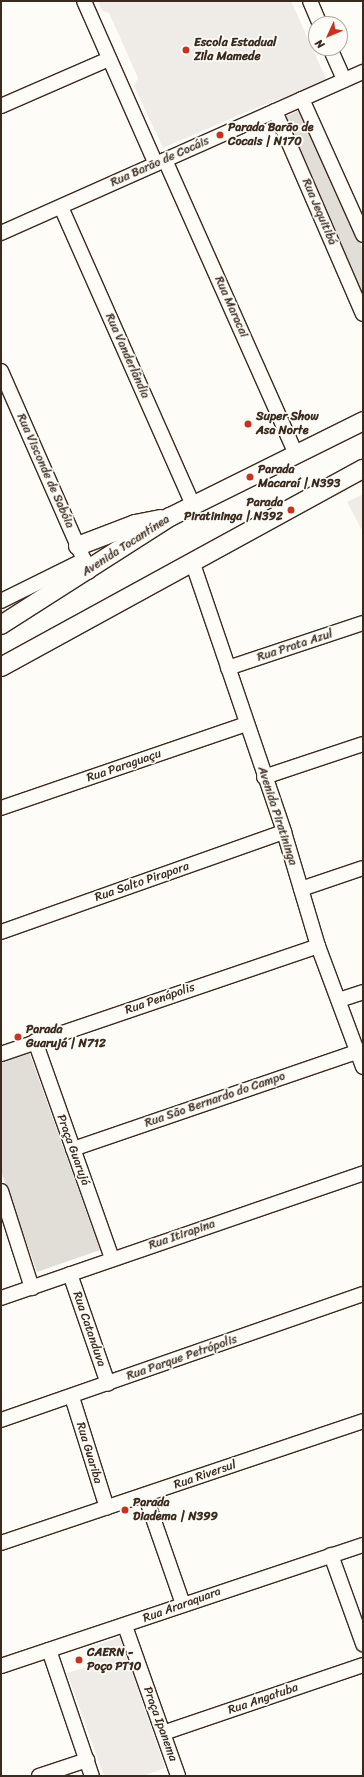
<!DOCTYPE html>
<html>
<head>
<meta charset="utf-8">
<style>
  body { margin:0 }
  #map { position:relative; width:364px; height:1777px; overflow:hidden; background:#fdfcf7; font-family:Sriracha,sans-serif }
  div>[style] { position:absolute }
  .built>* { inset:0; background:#efece7 }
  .green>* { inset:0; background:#e1ded7 }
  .roads { filter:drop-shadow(1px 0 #3b2a1e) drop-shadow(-1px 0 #3b2a1e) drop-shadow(0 1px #3b2a1e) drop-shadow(0 -1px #3b2a1e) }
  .minor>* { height:14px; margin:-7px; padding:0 7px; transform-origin:7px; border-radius:7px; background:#fdfcf7 }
  .major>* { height:18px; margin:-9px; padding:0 9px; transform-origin:9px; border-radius:9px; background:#fdfcf7 }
  .dots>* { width:11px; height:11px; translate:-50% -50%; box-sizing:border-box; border:2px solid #fdfcf7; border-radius:50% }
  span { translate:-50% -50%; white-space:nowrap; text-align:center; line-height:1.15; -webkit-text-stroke:3.5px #fdfcf7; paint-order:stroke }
  .poi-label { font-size:12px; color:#3b2a1e; font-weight:700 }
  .left { translate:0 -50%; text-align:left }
  .right { translate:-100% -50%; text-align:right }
  .street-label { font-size:12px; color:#3b2a1e }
  .frame { position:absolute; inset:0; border:2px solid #3b2a1e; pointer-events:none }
  .north { position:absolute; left:308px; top:16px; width:40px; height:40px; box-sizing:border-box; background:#fdfcf7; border:1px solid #afa8a0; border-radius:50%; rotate:226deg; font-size:11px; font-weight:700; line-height:16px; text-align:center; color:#3b2a1e }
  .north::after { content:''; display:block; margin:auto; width:14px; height:18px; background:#c8321e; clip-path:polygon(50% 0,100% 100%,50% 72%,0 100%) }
</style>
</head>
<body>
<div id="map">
  <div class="built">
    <div style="clip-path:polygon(98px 1px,291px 1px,327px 81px,251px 110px,163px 148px,134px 86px,138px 78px,123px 44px,109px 13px,102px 11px)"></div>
    <div style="clip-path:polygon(363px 494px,363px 532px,347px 502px)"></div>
    <div style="clip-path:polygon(120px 1637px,165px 1768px,143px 1776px,104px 1776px,67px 1673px,91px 1666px,86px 1648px)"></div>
  </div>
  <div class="green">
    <div style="clip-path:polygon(302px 109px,363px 250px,363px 301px,283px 118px)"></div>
    <div style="clip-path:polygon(28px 1049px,100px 1250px,37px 1272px,1px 1171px,1px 1059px)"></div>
  </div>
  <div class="roads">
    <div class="minor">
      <div style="left:84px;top:1px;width:178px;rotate:66.2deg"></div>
      <div style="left:310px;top:1px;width:25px;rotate:67deg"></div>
      <div style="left:330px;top:48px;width:35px;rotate:66deg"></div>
      <div style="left:302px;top:99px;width:149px;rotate:65.8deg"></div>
      <div style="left:1px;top:106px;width:118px;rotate:-23.5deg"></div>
      <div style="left:275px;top:111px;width:221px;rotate:66.6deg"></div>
      <div style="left:165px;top:160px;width:322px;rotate:66deg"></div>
      <div style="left:61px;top:207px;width:326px;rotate:66.1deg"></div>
      <div style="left:1px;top:233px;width:396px;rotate:-24deg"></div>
      <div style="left:1px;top:371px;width:219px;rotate:66.3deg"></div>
      <div style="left:193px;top:564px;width:283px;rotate:71.2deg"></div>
      <div style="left:284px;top:832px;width:119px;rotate:73.4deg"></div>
      <div style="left:318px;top:946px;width:129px;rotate:69.6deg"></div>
      <div style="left:1px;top:601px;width:93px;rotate:-26.3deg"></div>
      <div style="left:228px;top:668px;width:142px;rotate:-18.4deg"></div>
      <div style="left:264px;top:777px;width:104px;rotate:-18.4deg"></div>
      <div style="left:1px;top:808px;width:259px;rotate:-18.9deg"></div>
      <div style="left:301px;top:889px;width:65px;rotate:-18.7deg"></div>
      <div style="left:1px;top:932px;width:300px;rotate:-19.5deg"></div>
      <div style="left:339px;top:1000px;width:25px;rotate:-18deg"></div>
      <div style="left:35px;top:1041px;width:231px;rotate:70.5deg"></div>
      <div style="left:1px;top:1054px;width:335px;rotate:-18.8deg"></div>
      <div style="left:73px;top:1149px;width:300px;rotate:-18.9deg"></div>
      <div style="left:1px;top:1191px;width:102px;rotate:72.3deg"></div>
      <div style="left:70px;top:1274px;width:116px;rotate:70.9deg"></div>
      <div style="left:1px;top:1298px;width:383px;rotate:-19deg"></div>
      <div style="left:72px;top:1397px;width:116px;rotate:72.5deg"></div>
      <div style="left:1px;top:1420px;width:383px;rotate:-19.2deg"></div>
      <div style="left:145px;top:1495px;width:115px;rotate:70.8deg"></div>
      <div style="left:1px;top:1543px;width:382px;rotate:-18.6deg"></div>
      <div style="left:331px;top:1555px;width:95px;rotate:70.2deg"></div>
      <div style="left:125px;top:1626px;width:159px;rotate:70.5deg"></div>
      <div style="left:49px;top:1650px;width:133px;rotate:71.2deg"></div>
      <div style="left:1px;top:1666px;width:382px;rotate:-18.5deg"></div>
      <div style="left:163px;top:1733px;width:211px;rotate:-18.8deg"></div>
      <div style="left:39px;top:1776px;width:51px;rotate:-18.4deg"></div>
    </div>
    <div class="major">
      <div style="left:78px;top:546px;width:61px;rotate:-21.1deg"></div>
      <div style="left:135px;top:524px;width:26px;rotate:-11deg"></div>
      <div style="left:1px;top:625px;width:201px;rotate:-32.6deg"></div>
      <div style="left:170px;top:517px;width:216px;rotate:-26.4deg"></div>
      <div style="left:1px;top:667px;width:413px;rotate:-28.7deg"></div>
    </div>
  </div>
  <div class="dots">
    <div style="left:186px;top:50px;background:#c8321e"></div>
    <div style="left:220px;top:135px;background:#c8321e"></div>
    <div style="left:248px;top:424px;background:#c8321e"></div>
    <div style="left:250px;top:477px;background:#c8321e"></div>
    <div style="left:291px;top:510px;background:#c8321e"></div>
    <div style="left:18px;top:1037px;background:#c8321e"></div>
    <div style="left:125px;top:1510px;background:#c8321e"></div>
    <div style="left:79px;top:1660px;background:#c8321e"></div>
  </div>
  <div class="poi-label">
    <span class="left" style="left:194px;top:50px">Escola Estadual<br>Zila Mamede</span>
    <span class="left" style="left:228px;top:135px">Parada Barão de<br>Cocais | N170</span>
    <span class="left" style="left:256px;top:424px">Super Show<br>Asa Norte</span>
    <span class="left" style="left:258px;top:477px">Parada<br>Macaraí | N393</span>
    <span class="right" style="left:283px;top:510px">Parada<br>Piratininga | N392</span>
    <span class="left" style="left:26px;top:1037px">Parada<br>Guarujá | N712</span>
    <span class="left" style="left:133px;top:1510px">Parada<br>Diadema | N399</span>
    <span class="left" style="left:87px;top:1660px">CAERN -<br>Poço PT10</span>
  </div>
  <div class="street-label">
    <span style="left:160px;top:162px;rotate:-24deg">Rua Barão de Cocáis</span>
    <span style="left:319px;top:212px;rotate:67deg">Rua Jequitibá</span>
    <span style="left:231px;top:307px;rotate:66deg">Rua Maracai</span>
    <span style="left:127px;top:356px;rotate:66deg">Rua Vanderlândia</span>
    <span style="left:45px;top:471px;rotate:66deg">Rua Visconde de Sabóia</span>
    <span style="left:126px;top:546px;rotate:-33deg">Avenida Tocantínea</span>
    <span style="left:295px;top:646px;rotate:-18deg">Rua Prata Azul</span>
    <span style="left:124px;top:766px;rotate:-19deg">Rua Paraguaçu</span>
    <span style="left:277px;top:816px;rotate:72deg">Avenida Piratininga</span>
    <span style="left:142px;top:882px;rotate:-19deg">Rua Salto Pirapora</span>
    <span style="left:160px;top:999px;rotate:-19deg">Rua Penápolis</span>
    <span style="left:215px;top:1100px;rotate:-19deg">Rua São Bernardo do Campo</span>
    <span style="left:73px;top:1150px;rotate:70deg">Praça Guarujá</span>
    <span style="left:182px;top:1235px;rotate:-19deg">Rua Itirapina</span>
    <span style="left:89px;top:1329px;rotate:71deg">Rua Catanduva</span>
    <span style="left:182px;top:1358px;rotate:-19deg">Rua Parque Petrópolis</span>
    <span style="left:89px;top:1453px;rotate:73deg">Rua Guariba</span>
    <span style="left:205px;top:1475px;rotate:-19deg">Rua Riversul</span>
    <span style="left:182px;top:1605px;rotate:-20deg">Rua Araraquara</span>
    <span style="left:263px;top:1699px;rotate:-19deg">Rua Angatuba</span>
    <span style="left:160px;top:1724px;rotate:70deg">Praça Ipanema</span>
  </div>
  <div class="frame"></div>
  <div class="north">N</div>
</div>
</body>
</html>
